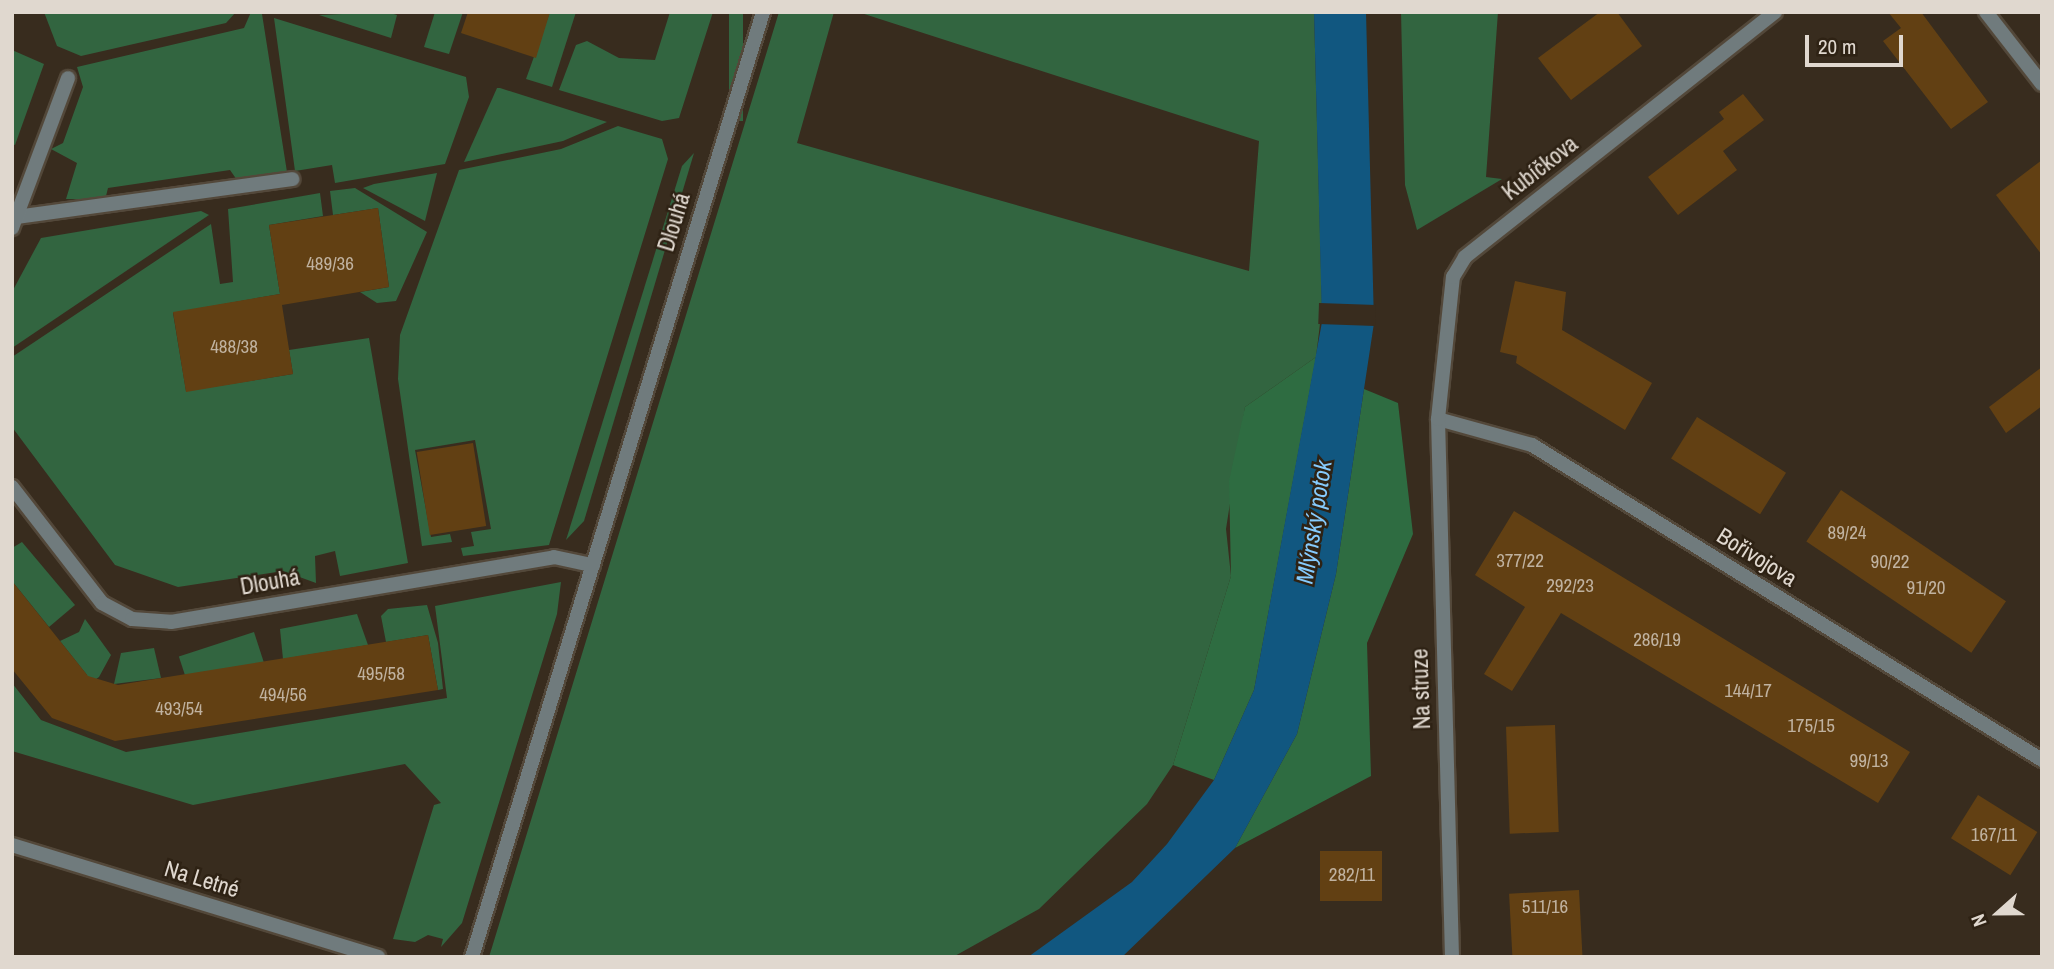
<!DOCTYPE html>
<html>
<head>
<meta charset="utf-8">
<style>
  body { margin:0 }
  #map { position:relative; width:2054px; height:969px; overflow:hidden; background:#382c1e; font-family:"Archivo Narrow",sans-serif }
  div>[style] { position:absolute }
  .green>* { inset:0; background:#326540; transform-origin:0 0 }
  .forest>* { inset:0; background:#2e6c41 }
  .water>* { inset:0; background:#115780 }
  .pier>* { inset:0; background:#382c1e; transform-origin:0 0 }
  .building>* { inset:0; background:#624013; transform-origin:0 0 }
  .roads { filter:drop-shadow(2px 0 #53483a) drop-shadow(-2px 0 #53483a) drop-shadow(0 2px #53483a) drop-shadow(0 -2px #53483a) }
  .minor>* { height:14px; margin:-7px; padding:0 7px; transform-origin:7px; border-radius:7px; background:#707b7d }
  span { translate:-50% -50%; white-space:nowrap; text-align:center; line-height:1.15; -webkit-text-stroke:5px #2e2214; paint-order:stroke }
  .number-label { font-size:19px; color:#c0b2a0 }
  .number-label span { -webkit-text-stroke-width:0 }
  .street-label { font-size:23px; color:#e0d8cf }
  .water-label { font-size:24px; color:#86cbfd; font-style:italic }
  .frame { position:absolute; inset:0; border:14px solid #e0d8cf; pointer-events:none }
  .north { position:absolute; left:1963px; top:878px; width:70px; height:70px; -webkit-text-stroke:5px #2e2214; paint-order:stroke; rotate:249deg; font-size:19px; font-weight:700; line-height:28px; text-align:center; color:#e0d8cf }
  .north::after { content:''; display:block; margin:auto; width:24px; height:32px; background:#e0d8cf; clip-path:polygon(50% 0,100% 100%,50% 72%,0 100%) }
  .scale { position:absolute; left:1805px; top:35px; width:98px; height:32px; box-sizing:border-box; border:4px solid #e0d8cf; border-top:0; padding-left:9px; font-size:21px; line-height:24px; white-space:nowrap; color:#e0d8cf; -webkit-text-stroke:5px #2e2214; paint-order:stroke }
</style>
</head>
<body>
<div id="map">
  <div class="green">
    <div style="clip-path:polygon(44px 12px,236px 12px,226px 23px,81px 56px,57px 46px)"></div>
    <div style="clip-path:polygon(251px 12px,262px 14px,287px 172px,237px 180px,230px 170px,108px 188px,105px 200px,66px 199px,77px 163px,51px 149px,63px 143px,83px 87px,77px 67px,244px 28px)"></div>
    <div style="clip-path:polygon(387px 12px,397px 15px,391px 38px,319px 15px)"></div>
    <div style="clip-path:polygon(435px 12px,463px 12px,449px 54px,424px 47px)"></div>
    <div style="clip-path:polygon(550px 12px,576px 12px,552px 87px,526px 79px)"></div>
    <div style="clip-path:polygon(670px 12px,713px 12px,679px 118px,662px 121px,559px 90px,576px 45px,587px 41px,619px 58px,655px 60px)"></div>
    <div style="left:729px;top:12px;width:14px;height:109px"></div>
    <div style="clip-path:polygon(779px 12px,834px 12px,797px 143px,1249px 271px,1259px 141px,858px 12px,1314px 12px,1322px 307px,1316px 357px,1245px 407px,1226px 529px,1231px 576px,1173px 765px,1147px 804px,1039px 909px,953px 957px,489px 957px)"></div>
    <div style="clip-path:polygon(1401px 12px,1498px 12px,1486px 177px,1502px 179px,1417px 230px,1405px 185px)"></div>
    <div style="clip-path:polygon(274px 18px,466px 77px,469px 97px,445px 164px,335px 183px,332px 165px,295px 171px)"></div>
    <div style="clip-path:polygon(12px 50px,44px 64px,15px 145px,12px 144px)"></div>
    <div style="clip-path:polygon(497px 88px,500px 88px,607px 122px,563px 141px,464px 162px)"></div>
    <div style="clip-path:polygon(618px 126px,662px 139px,668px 159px,549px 545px,463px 556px,461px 548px,474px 546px,471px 532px,491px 529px,475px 440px,415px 450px,431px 537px,450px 534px,452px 542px,422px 546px,398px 379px,400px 335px,459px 170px,561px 149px)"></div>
    <div style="clip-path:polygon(694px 153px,584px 521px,566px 540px,682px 166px)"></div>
    <div style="clip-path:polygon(437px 173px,425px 221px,363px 188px,374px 184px)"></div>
    <div style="clip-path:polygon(355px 188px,427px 232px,396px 301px,377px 303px,360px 292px,389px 287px,378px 208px,333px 215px,330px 191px)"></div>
    <div style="clip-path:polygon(320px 193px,323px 216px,269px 225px,280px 294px,173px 313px,186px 391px,293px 374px,289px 350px,369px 338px,408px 563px,340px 576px,335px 551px,315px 556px,316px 583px,283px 571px,178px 587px,115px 565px,12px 427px,12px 357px,211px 224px,220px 284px,233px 282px,228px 209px)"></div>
    <div style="clip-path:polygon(201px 211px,209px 215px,12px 348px,12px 292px,41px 238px)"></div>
    <div style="clip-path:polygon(22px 542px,75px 605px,49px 627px,12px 581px,12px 548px)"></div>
    <div style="clip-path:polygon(561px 582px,557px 614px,462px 923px,441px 947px,443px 939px,428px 935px,415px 942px,393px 939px,434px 805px,441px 803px,405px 764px,193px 805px,12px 751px,12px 683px,41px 720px,126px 752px,447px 698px,435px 606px)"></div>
    <div style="clip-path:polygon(427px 605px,438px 643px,443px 689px,438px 690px,428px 635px,386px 642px,381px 616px,388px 609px)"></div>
    <div style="clip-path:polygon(357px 614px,368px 645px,283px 659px,280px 629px)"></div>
    <div style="clip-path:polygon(85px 619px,111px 655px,99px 677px,48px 713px,87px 675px,60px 641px,79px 632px)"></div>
    <div style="left:254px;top:632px;width:32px;height:79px;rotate:72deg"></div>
    <div style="clip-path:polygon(154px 648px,161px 678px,114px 684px,121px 653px)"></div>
  </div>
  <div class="forest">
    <div style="clip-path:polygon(1316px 357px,1254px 690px,1214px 780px,1173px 765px,1231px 576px,1229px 481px,1245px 407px)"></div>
    <div style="clip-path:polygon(1364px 389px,1398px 403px,1413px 534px,1367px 643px,1371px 776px,1235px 848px,1297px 734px,1336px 574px)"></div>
  </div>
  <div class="water">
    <div style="clip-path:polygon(1314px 12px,1366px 12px,1374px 323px,1336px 574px,1297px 734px,1235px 848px,1122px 957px,1028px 957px,1132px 882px,1167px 844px,1214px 780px,1254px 690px,1322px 322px)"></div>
  </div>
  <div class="pier">
    <div style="left:1319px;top:303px;width:57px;height:21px;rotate:2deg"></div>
  </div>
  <div class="building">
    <div style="clip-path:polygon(468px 12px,550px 12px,536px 58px,461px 33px)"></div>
    <div style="clip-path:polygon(1600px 12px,1617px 12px,1642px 46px,1571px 100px,1538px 58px)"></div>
    <div style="clip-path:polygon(1888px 12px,1921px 12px,1988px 102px,1951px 129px,1883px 41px,1901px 28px)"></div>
    <div style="clip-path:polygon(1743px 94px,1764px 120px,1723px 151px,1737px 170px,1678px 215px,1648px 177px,1724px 119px,1719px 112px)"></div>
    <div style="clip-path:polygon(2042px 160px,2042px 255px,1996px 195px)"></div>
    <div style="clip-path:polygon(378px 208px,389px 287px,282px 305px,293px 374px,186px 392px,173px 312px,280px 294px,269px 225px)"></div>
    <div style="clip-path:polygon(1515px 281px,1566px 292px,1562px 330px,1652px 383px,1625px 430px,1516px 363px,1517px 356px,1500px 352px)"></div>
    <div style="clip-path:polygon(2042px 367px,2042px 406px,2006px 433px,1989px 407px)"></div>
    <div style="left:1697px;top:417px;width:105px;height:49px;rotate:32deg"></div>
    <div style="left:473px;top:443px;width:84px;height:57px;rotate:81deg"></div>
    <div style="left:1841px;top:490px;width:199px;height:62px;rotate:34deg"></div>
    <div style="clip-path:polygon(1514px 511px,1910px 752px,1878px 803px,1561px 613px,1512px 691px,1484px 674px,1525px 607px,1475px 575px)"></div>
    <div style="clip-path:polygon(12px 581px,88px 676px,118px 685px,428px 635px,438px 690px,115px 741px,52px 718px,12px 669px)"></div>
    <div style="left:1555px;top:725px;width:107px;height:49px;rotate:88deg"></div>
    <div style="left:1978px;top:795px;width:70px;height:51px;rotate:32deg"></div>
    <div style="left:1320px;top:851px;width:62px;height:50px"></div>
    <div style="left:1579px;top:890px;width:67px;height:70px;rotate:87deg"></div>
  </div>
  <div class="roads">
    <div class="minor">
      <div style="left:1986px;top:12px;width:91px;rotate:52.1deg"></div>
      <div style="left:16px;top:217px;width:279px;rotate:-7.8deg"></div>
      <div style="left:12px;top:228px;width:160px;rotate:-69.5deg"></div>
      <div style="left:1438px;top:419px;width:98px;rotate:15.5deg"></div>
      <div style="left:1532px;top:445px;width:599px;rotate:31.7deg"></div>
      <div style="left:12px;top:487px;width:147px;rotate:52.2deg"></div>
      <div style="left:102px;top:603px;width:34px;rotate:28deg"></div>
      <div style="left:132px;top:619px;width:39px;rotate:4deg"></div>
      <div style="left:171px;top:622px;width:388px;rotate:-9.6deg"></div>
      <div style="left:554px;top:557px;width:40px;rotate:12deg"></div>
      <div style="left:12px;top:845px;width:383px;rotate:17deg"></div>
      <div style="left:472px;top:957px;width:989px;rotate:-72.88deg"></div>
      <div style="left:1452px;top:957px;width:538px;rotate:-91.49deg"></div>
      <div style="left:1438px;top:419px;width:143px;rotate:-84deg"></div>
      <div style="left:1453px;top:277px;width:23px;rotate:-59deg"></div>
      <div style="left:1465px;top:257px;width:395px;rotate:-38.3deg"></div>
    </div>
  </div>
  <div class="number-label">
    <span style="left:330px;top:264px">489/36</span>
    <span style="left:234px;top:347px">488/38</span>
    <span style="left:1847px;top:533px">89/24</span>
    <span style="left:1520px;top:561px">377/22</span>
    <span style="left:1890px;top:562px">90/22</span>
    <span style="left:1570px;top:586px">292/23</span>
    <span style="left:1926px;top:588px">91/20</span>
    <span style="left:1657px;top:640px">286/19</span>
    <span style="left:381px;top:674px">495/58</span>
    <span style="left:1748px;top:691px">144/17</span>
    <span style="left:283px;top:695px">494/56</span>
    <span style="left:179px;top:709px">493/54</span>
    <span style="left:1811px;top:726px">175/15</span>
    <span style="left:1869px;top:761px">99/13</span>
    <span style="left:1994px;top:835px">167/11</span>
    <span style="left:1352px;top:875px">282/11</span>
    <span style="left:1545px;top:907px">511/16</span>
  </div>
  <div class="street-label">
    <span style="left:1540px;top:168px;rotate:-38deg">Kubíčkova</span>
    <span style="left:674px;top:222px;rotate:-73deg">Dlouhá</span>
    <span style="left:1757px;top:557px;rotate:32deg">Bořivojova</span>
    <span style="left:270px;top:582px;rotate:-10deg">Dlouhá</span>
    <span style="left:1421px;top:689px;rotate:-92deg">Na struze</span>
    <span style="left:202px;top:879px;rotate:17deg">Na Letné</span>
  </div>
  <div class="water-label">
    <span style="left:1314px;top:522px;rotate:-81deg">Mlýnský potok</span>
  </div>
  <div class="frame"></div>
  <div class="north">N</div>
  <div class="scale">20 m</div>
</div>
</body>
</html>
